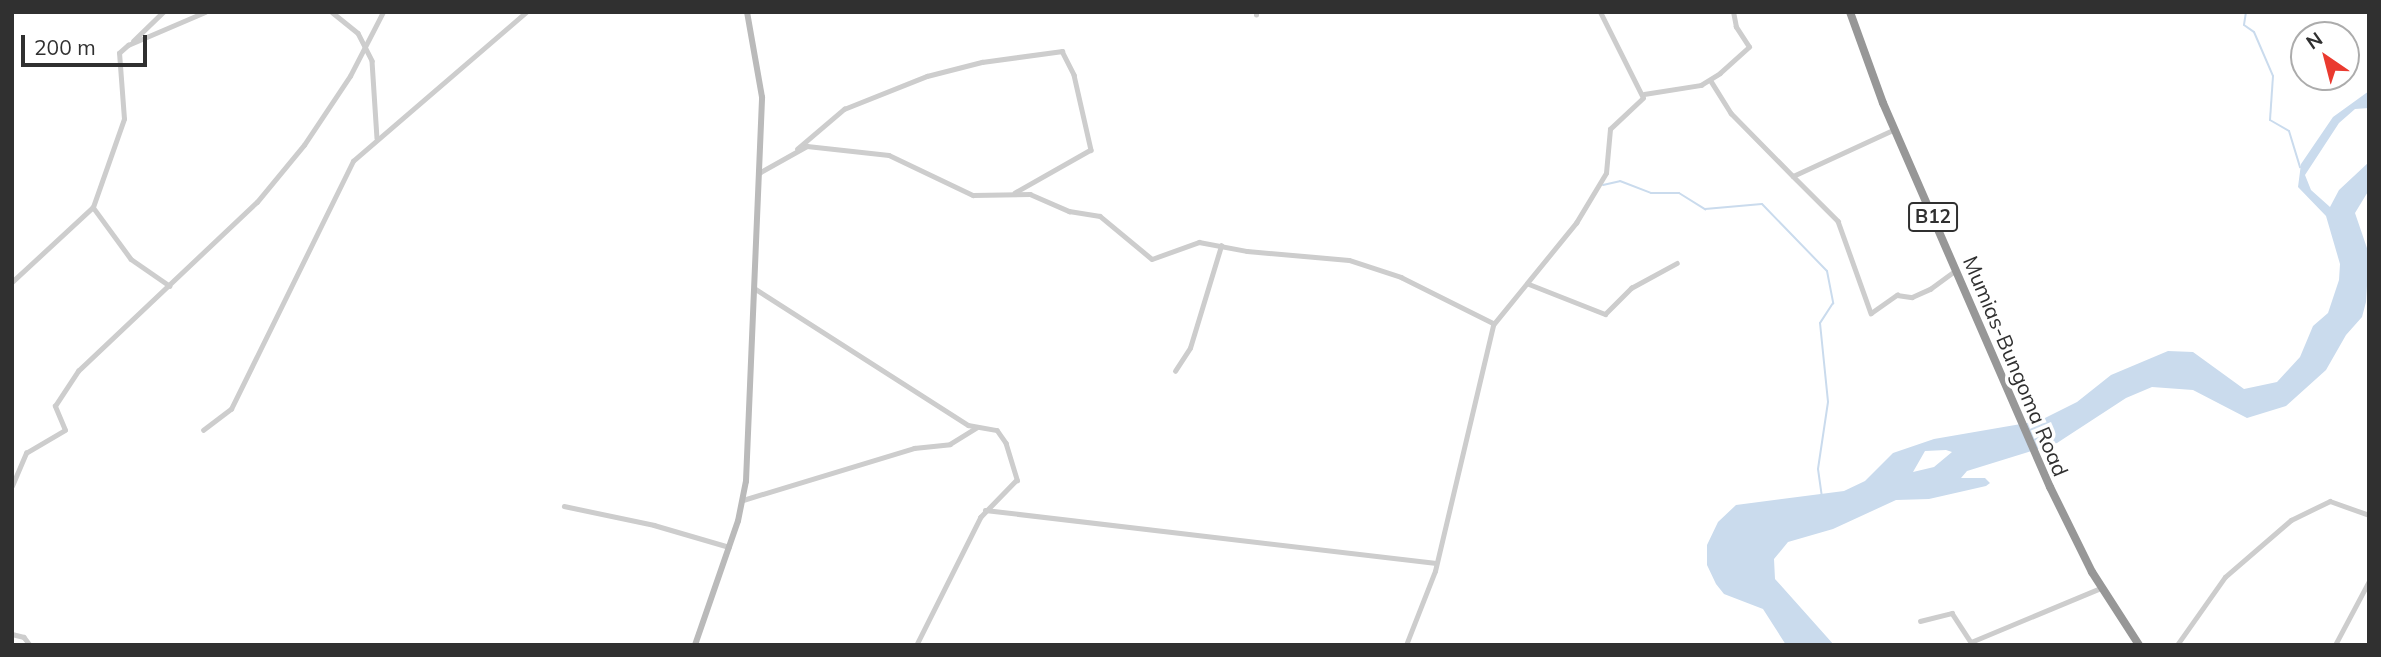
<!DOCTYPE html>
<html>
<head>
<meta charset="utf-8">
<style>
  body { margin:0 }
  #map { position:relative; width:2381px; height:657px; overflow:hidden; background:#fff; font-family:Mulish,sans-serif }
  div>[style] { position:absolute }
  .water>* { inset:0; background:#cadbed }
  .stream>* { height:2px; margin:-1px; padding:0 1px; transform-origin:1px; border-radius:1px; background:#cadbed }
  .street>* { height:4.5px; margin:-2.25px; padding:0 2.25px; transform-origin:2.25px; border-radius:2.25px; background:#cdcdcd }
  .secondary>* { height:6px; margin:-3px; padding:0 3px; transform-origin:3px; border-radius:3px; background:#bababa }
  .highway>* { height:8px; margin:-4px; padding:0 4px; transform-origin:4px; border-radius:4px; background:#979797 }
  span { translate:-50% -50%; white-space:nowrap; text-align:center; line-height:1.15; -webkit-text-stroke:7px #fff; paint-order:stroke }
  .shield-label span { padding:2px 5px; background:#fff; border:2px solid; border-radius:5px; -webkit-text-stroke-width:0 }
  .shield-label { font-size:19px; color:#303030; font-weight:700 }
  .street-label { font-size:21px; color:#303030 }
  .frame { position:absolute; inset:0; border:14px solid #303030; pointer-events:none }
  .north { position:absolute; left:2290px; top:21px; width:70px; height:70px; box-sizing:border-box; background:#fff; border:2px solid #acacac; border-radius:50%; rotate:325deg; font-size:19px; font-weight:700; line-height:28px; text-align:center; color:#303030 }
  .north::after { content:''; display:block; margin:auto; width:24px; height:32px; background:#ea3a2f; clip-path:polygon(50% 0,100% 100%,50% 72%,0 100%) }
  .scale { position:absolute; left:21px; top:35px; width:126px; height:32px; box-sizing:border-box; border:4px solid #303030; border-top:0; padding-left:9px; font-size:21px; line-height:24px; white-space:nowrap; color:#303030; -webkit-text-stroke:5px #fff; paint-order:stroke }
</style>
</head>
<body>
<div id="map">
  <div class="water">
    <div style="clip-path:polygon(evenodd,2369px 91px,2369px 108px,2355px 109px,2339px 123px,2305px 175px,2311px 190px,2330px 207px,2339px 190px,2369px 162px,2369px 190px,2355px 213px,2369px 254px,2366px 302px,2362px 317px,2346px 335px,2326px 370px,2286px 406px,2247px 418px,2193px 390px,2152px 387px,2126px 398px,2057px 443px,1967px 471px,1961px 478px,1985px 478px,1990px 483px,1986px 486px,1929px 499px,1896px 500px,1833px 529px,1788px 542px,1774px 559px,1775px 579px,1834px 645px,1786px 645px,1763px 609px,1724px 594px,1716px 584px,1707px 565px,1707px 545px,1718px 522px,1736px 505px,1844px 491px,1865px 481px,1893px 453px,1934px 439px,2039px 421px,2077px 402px,2111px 375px,2168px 351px,2193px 352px,2244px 389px,2277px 382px,2300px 357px,2313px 326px,2328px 313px,2339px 280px,2340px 264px,2326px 216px,2298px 187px,2301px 164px,2333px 117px,2369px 91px,1925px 451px,1946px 450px,1952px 452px,1934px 467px,1913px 472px,1925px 451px)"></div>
  </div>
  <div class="stream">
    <div style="left:2211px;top:12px;width:10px"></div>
    <div style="left:2246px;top:12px;width:13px;rotate:99deg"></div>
    <div style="left:2244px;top:25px;width:12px;rotate:35deg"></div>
    <div style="left:2254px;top:32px;width:48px;rotate:66.6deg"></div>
    <div style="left:2273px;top:76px;width:44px;rotate:93.9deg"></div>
    <div style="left:2270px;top:120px;width:22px;rotate:30deg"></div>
    <div style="left:2289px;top:131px;width:38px;rotate:73deg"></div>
    <div style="left:1603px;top:185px;width:17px;rotate:-13deg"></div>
    <div style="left:1620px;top:181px;width:33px;rotate:21deg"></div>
    <div style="left:1651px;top:193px;width:28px"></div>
    <div style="left:1679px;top:193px;width:31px;rotate:32deg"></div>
    <div style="left:1705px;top:209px;width:57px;rotate:-5deg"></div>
    <div style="left:1762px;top:204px;width:93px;rotate:45.9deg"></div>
    <div style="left:1827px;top:271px;width:33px;rotate:79deg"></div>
    <div style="left:1833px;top:303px;width:24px;rotate:123deg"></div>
    <div style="left:1820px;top:323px;width:79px;rotate:84.2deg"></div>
    <div style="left:1828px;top:402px;width:68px;rotate:98.5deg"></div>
    <div style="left:1818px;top:469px;width:29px;rotate:82deg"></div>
  </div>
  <div class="street">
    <div style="left:332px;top:12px;width:33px;rotate:39deg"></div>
    <div style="left:358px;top:33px;width:31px;rotate:63deg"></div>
    <div style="left:372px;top:61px;width:77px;rotate:86.3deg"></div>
    <div style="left:1256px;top:15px;width:3px;rotate:-90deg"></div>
    <div style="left:133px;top:41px;width:42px;rotate:-44deg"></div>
    <div style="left:1711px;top:81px;width:38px;rotate:58deg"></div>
    <div style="left:1731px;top:113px;width:88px;rotate:45.5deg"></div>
    <div style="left:1793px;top:176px;width:110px;rotate:-24.7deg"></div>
    <div style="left:1644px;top:94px;width:58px;rotate:-9deg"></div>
    <div style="left:1701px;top:85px;width:22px;rotate:-32deg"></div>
    <div style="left:1720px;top:73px;width:39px;rotate:-42deg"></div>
    <div style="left:1749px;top:47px;width:24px;rotate:-123deg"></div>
    <div style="left:1736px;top:27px;width:15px;rotate:-101deg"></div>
    <div style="left:797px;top:149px;width:62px;rotate:-40.4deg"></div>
    <div style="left:844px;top:109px;width:89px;rotate:-21.7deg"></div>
    <div style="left:927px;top:76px;width:57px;rotate:-14.3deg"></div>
    <div style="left:982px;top:62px;width:81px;rotate:-7.8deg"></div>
    <div style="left:1062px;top:51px;width:27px;rotate:63deg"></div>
    <div style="left:1074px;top:75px;width:77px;rotate:77.2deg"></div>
    <div style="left:1091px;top:150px;width:87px;rotate:150.5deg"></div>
    <div style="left:759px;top:173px;width:55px;rotate:-29.4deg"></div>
    <div style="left:807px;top:146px;width:82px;rotate:6.3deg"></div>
    <div style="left:889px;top:155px;width:93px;rotate:25.5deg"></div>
    <div style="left:973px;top:195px;width:57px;rotate:-1deg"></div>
    <div style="left:1030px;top:194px;width:43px;rotate:23.6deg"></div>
    <div style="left:1069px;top:211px;width:31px;rotate:9deg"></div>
    <div style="left:1100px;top:216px;width:67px;rotate:39.6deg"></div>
    <div style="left:1152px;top:259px;width:50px;rotate:-19.9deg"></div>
    <div style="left:1199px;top:242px;width:49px;rotate:10.6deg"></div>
    <div style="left:1247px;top:251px;width:102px;rotate:5deg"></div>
    <div style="left:1349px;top:260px;width:55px;rotate:18.1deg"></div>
    <div style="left:1401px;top:277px;width:103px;rotate:26.6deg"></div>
    <div style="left:1793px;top:176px;width:64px;rotate:45deg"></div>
    <div style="left:1838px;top:221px;width:98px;rotate:70.3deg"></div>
    <div style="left:1871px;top:313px;width:32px;rotate:-35deg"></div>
    <div style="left:1897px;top:295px;width:15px;rotate:8deg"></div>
    <div style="left:1912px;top:297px;width:20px;rotate:-24deg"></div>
    <div style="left:1930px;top:289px;width:32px;rotate:-36deg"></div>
    <div style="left:93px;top:207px;width:64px;rotate:53.8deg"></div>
    <div style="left:131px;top:259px;width:47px;rotate:34.7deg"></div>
    <div style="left:12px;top:282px;width:110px;rotate:-42.8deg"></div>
    <div style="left:93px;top:207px;width:93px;rotate:-70.6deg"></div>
    <div style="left:124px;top:119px;width:66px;rotate:-94.3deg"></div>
    <div style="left:119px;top:53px;width:12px;rotate:-42deg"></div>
    <div style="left:128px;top:45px;width:84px;rotate:-23.2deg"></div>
    <div style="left:1529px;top:284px;width:82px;rotate:21.5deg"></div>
    <div style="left:1605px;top:314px;width:37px;rotate:-45deg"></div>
    <div style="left:1631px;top:288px;width:52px;rotate:-28.5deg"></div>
    <div style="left:754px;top:288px;width:254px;rotate:32.6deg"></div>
    <div style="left:968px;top:425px;width:29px;rotate:10deg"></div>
    <div style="left:997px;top:430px;width:16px;rotate:55deg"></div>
    <div style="left:1006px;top:443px;width:39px;rotate:73deg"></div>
    <div style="left:1017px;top:480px;width:52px;rotate:134.2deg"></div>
    <div style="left:981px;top:517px;width:143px;rotate:116.6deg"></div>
    <div style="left:1175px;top:371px;width:27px;rotate:-57deg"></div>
    <div style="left:1190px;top:348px;width:107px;rotate:-73.1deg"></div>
    <div style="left:203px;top:430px;width:35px;rotate:-37deg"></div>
    <div style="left:231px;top:409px;width:276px;rotate:-63.8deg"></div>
    <div style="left:353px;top:161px;width:228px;rotate:-40.7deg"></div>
    <div style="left:12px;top:486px;width:36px;rotate:-67deg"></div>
    <div style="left:26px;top:453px;width:45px;rotate:-30.5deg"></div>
    <div style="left:65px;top:430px;width:26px;rotate:-113deg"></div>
    <div style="left:55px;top:406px;width:42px;rotate:-56.7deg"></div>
    <div style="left:78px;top:371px;width:246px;rotate:-43.4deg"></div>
    <div style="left:257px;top:202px;width:74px;rotate:-50.5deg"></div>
    <div style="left:304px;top:145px;width:83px;rotate:-56.3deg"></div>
    <div style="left:350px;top:76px;width:72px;rotate:-62.7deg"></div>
    <div style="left:743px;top:500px;width:179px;rotate:-16.9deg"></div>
    <div style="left:914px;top:448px;width:36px;rotate:-6deg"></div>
    <div style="left:950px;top:444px;width:31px;rotate:-32deg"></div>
    <div style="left:564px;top:506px;width:92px;rotate:11.9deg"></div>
    <div style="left:654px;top:525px;width:78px;rotate:16.3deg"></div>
    <div style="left:985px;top:510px;width:454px;rotate:6.7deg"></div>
    <div style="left:1920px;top:621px;width:33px;rotate:-14deg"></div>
    <div style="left:1952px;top:613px;width:35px;rotate:57deg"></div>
    <div style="left:1971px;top:642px;width:141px;rotate:-22.6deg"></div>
    <div style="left:12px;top:634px;width:12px;rotate:14deg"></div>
    <div style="left:24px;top:637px;width:10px;rotate:53deg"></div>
    <div style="left:1406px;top:645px;width:79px;rotate:-68.6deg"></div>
    <div style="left:1435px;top:571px;width:253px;rotate:-76.7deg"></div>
    <div style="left:1493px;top:325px;width:132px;rotate:-50.9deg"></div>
    <div style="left:1576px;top:223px;width:58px;rotate:-59deg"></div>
    <div style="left:1606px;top:173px;width:44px;rotate:-84.8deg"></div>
    <div style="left:1610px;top:129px;width:45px;rotate:-43.2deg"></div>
    <div style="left:1643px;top:98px;width:96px;rotate:-116.6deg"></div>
    <div style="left:2177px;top:645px;width:83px;rotate:-54.8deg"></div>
    <div style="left:2225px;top:577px;width:87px;rotate:-40.8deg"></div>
    <div style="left:2291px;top:520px;width:43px;rotate:-26deg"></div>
    <div style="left:2330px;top:501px;width:41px;rotate:19.7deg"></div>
    <div style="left:2335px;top:645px;width:72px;rotate:-62deg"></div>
  </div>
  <div class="secondary">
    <div style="left:695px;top:645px;width:131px;rotate:-70.9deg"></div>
    <div style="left:738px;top:521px;width:41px;rotate:-78.7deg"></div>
    <div style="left:746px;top:481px;width:384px;rotate:-87.6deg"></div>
    <div style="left:762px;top:97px;width:86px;rotate:-100deg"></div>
  </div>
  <div class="highway">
    <div style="left:1850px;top:12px;width:97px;rotate:70.1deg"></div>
    <div style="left:1883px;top:103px;width:419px;rotate:66.5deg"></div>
    <div style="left:2050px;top:487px;width:95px;rotate:63.7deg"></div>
    <div style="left:2092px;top:572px;width:87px;rotate:57.2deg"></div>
  </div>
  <div class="shield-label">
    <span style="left:1933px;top:217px">B12</span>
  </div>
  <div class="street-label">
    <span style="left:2016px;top:366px;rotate:67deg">Mumias-Bungoma Road</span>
  </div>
  <div class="frame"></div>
  <div class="north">N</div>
  <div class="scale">200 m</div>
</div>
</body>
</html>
